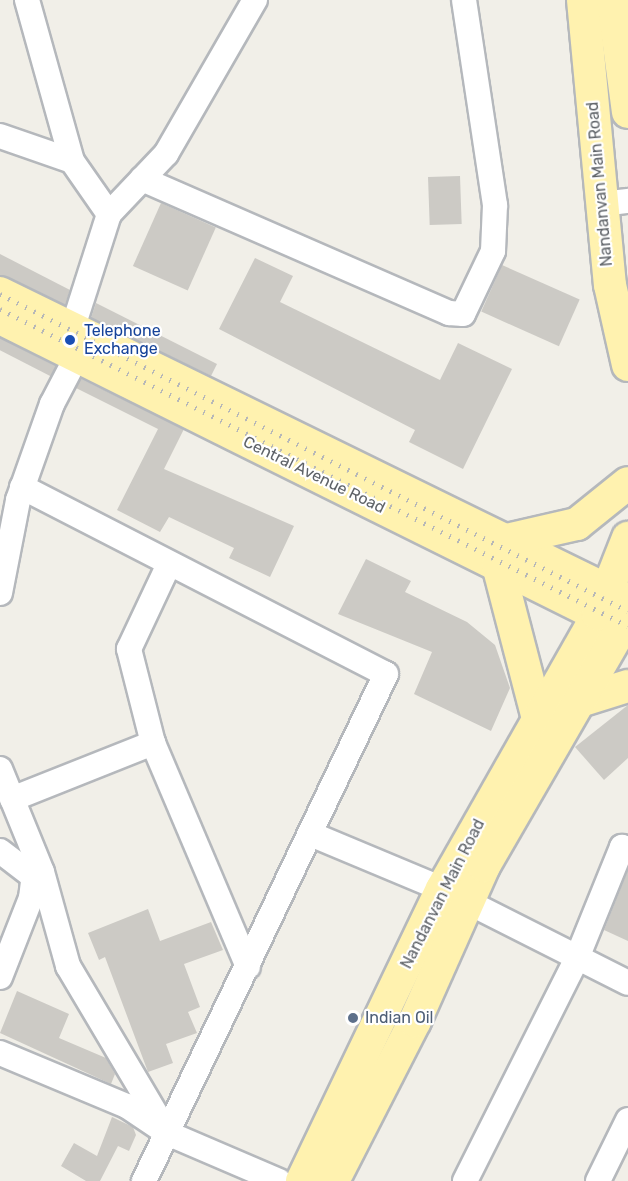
<!DOCTYPE html>
<html>
<head>
<meta charset="utf-8">
<style>
  body { margin:0 }
  #map { position:relative; width:628px; height:1181px; overflow:hidden; background:#f1efe8; font-family:Rubik,sans-serif }
  div>[style] { position:absolute }
  .building>* { inset:0; background:#cccac5; transform-origin:0 0 }
  .roads { filter:drop-shadow(2px 0 #b5b8bc) drop-shadow(-2px 0 #b5b8bc) drop-shadow(0 2px #b5b8bc) drop-shadow(0 -2px #b5b8bc) }
  .minor>* { height:24px; margin:-12px; padding:0 12px; transform-origin:12px; border-radius:12px; background:#fff }
  .major>* { height:32px; margin:-16px; padding:0 16px; transform-origin:16px; border-radius:16px; background:#fff2af }
  .rail>* { height:4.5px; margin-top:-2.25px; transform-origin:0; background:repeating-linear-gradient(90deg,#b6b7b8 0 1.5px,transparent 0 9.5px) }
  .dots>* { width:16px; height:16px; translate:-50% -50%; box-sizing:border-box; border:3px solid #fff; border-radius:50% }
  span { translate:-50% -50%; white-space:nowrap; text-align:center; line-height:1.15; -webkit-text-stroke:4.5px #fff; paint-order:stroke }
  .street-label { font-size:16px; color:#5f6368 }
  .transit-label { font-size:16px; color:#164399 }
  .left { translate:0 -50%; text-align:left }
  .service-label { font-size:16px; color:#4e5e75 }
</style>
</head>
<body>
<div id="map">
  <div class="building">
    <div style="left:460px;top:176px;width:48px;height:32px;rotate:88deg"></div>
    <div style="left:161px;top:203px;width:60px;height:69px;rotate:24deg"></div>
    <div style="clip-path:polygon(0 254px,70px 290px,65px 305px,0 275px)"></div>
    <div style="clip-path:polygon(255px 258px,293px 276px,280px 302px,440px 380px,458px 343px,512px 369px,463px 469px,409px 442px,415px 430px,219px 329px)"></div>
    <div style="left:502px;top:265px;width:85px;height:51px;rotate:24deg"></div>
    <div style="clip-path:polygon(96px 303px,217px 364px,211px 376px,91px 318px)"></div>
    <div style="left:0;top:338px;width:63px;height:11px;rotate:27deg"></div>
    <div style="clip-path:polygon(81px 379px,184px 429px,164px 469px,294px 526px,270px 577px,229px 558px,234px 548px,169px 517px,160px 532px,117px 510px,158px 429px,76px 388px)"></div>
    <div style="clip-path:polygon(366px 559px,411px 581px,405px 592px,467px 622px,495px 645px,510px 688px,491px 731px,414px 694px,432px 652px,338px 614px)"></div>
    <div style="clip-path:polygon(628px 705px,628px 758px,604px 780px,575px 747px)"></div>
    <div style="clip-path:polygon(628px 870px,628px 941px,604px 930px)"></div>
    <div style="clip-path:polygon(148px 909px,160px 941px,211px 922px,223px 950px,184px 964px,200px 1007px,188px 1012px,197px 1033px,166px 1044px,173px 1063px,148px 1072px,105px 957px,99px 960px,88px 933px)"></div>
    <div style="clip-path:polygon(17px 991px,69px 1014px,59px 1038px,106px 1058px,115px 1074px,111px 1084px,0 1033px)"></div>
    <div style="clip-path:polygon(112px 1117px,133px 1127px,136px 1135px,129px 1151px,118px 1146px,100px 1181px,86px 1181px,61px 1166px,74px 1143px,97px 1156px)"></div>
  </div>
  <div class="roads">
    <div class="minor">
      <div style="left:27px;top:0;width:167px;rotate:74.4deg"></div>
      <div style="left:72px;top:161px;width:65px;rotate:55.1deg"></div>
      <div style="left:109px;top:214px;width:83px;rotate:-46.5deg"></div>
      <div style="left:166px;top:154px;width:178px;rotate:-60deg"></div>
      <div style="left:0;top:136px;width:76px;rotate:19.1deg"></div>
      <div style="left:142px;top:179px;width:335px;rotate:23.6deg"></div>
      <div style="left:449px;top:313px;width:14px;rotate:4deg"></div>
      <div style="left:463px;top:314px;width:70px;rotate:-64.5deg"></div>
      <div style="left:493px;top:251px;width:46px;rotate:-87.5deg"></div>
      <div style="left:495px;top:205px;width:207px;rotate:-98.6deg"></div>
      <div style="left:602px;top:204px;width:26px;rotate:-7deg"></div>
      <div style="left:22px;top:487px;width:409px;rotate:27.2deg"></div>
      <div style="left:386px;top:674px;width:562px;rotate:115.52deg"></div>
      <div style="left:169px;top:564px;width:94px;rotate:115.2deg"></div>
      <div style="left:129px;top:649px;width:97px;rotate:75.7deg"></div>
      <div style="left:153px;top:743px;width:243px;rotate:67deg"></div>
      <div style="left:0;top:593px;width:95px;rotate:-79deg"></div>
      <div style="left:18px;top:500px;width:102px;rotate:-70.5deg"></div>
      <div style="left:52px;top:404px;width:52px;rotate:-62.4deg"></div>
      <div style="left:76px;top:358px;width:31px;rotate:-96deg"></div>
      <div style="left:73px;top:327px;width:119px;rotate:-72.3deg"></div>
      <div style="left:0;top:769px;width:111px;rotate:67.8deg"></div>
      <div style="left:42px;top:872px;width:98px;rotate:74.5deg"></div>
      <div style="left:68px;top:966px;width:194px;rotate:59.3deg"></div>
      <div style="left:12px;top:799px;width:152px;rotate:-21.7deg"></div>
      <div style="left:313px;top:835px;width:140px;rotate:22.7deg"></div>
      <div style="left:442px;top:889px;width:208px;rotate:26.8deg"></div>
      <div style="left:0;top:851px;width:43px;rotate:37.4deg"></div>
      <div style="left:0;top:977px;width:85px;rotate:-68.6deg"></div>
      <div style="left:31px;top:898px;width:32px;rotate:-83deg"></div>
      <div style="left:0;top:1053px;width:138px;rotate:22.7deg"></div>
      <div style="left:127px;top:1106px;width:48px;rotate:34deg"></div>
      <div style="left:167px;top:1133px;width:122px;rotate:23.2deg"></div>
      <div style="left:465px;top:1181px;width:250px;rotate:-63.3deg"></div>
      <div style="left:577px;top:958px;width:120px;rotate:-67.9deg"></div>
      <div style="left:622px;top:847px;width:7px;rotate:27deg"></div>
      <div style="left:598px;top:1181px;width:68px;rotate:-63.8deg"></div>
    </div>
    <div class="major">
      <div style="left:583px;top:0;width:286px;rotate:84.6deg"></div>
      <div style="left:610px;top:285px;width:82px;rotate:77.3deg"></div>
      <div style="left:613px;top:0;width:113px;rotate:82.4deg"></div>
      <div style="left:0;top:293px;width:698px;rotate:26.09deg"></div>
      <div style="left:0;top:318px;width:701px;rotate:26.42deg"></div>
      <div style="left:502px;top:541px;width:77px;rotate:-12.8deg"></div>
      <div style="left:577px;top:524px;width:65px;rotate:-38.8deg"></div>
      <div style="left:498px;top:565px;width:159px;rotate:75.4deg"></div>
      <div style="left:580px;top:701px;width:50px;rotate:-17.4deg"></div>
      <div style="left:302px;top:1181px;width:324px;rotate:-64.4deg"></div>
      <div style="left:442px;top:889px;width:316px;rotate:-60.4deg"></div>
      <div style="left:598px;top:614px;width:82px;rotate:-68.5deg"></div>
      <div style="left:333px;top:1181px;width:180px;rotate:-62.9deg"></div>
      <div style="left:415px;top:1021px;width:170px;rotate:-66deg"></div>
      <div style="left:484px;top:866px;width:288px;rotate:-60deg"></div>
    </div>
  </div>
  <div class="rail">
    <div style="left:0;top:294px;width:703px;rotate:26.78deg"></div>
    <div style="left:0;top:309px;width:703px;rotate:26.78deg"></div>
  </div>
  <div class="dots">
    <div style="left:70px;top:340px;background:#1a4fb4"></div>
    <div style="left:353px;top:1018px;background:#5c6f8a"></div>
  </div>
  <div class="street-label">
    <span style="left:600px;top:184px;rotate:-95deg">Nandanvan Main Road</span>
    <span style="left:314px;top:475px;rotate:26deg">Central Avenue Road</span>
    <span style="left:443px;top:894px;rotate:-63deg">Nandanvan Main Road</span>
  </div>
  <div class="transit-label">
    <span class="left" style="left:84px;top:340px">Telephone<br>Exchange</span>
  </div>
  <div class="service-label">
    <span class="left" style="left:365px;top:1018px">Indian Oil</span>
  </div>
</div>
</body>
</html>
